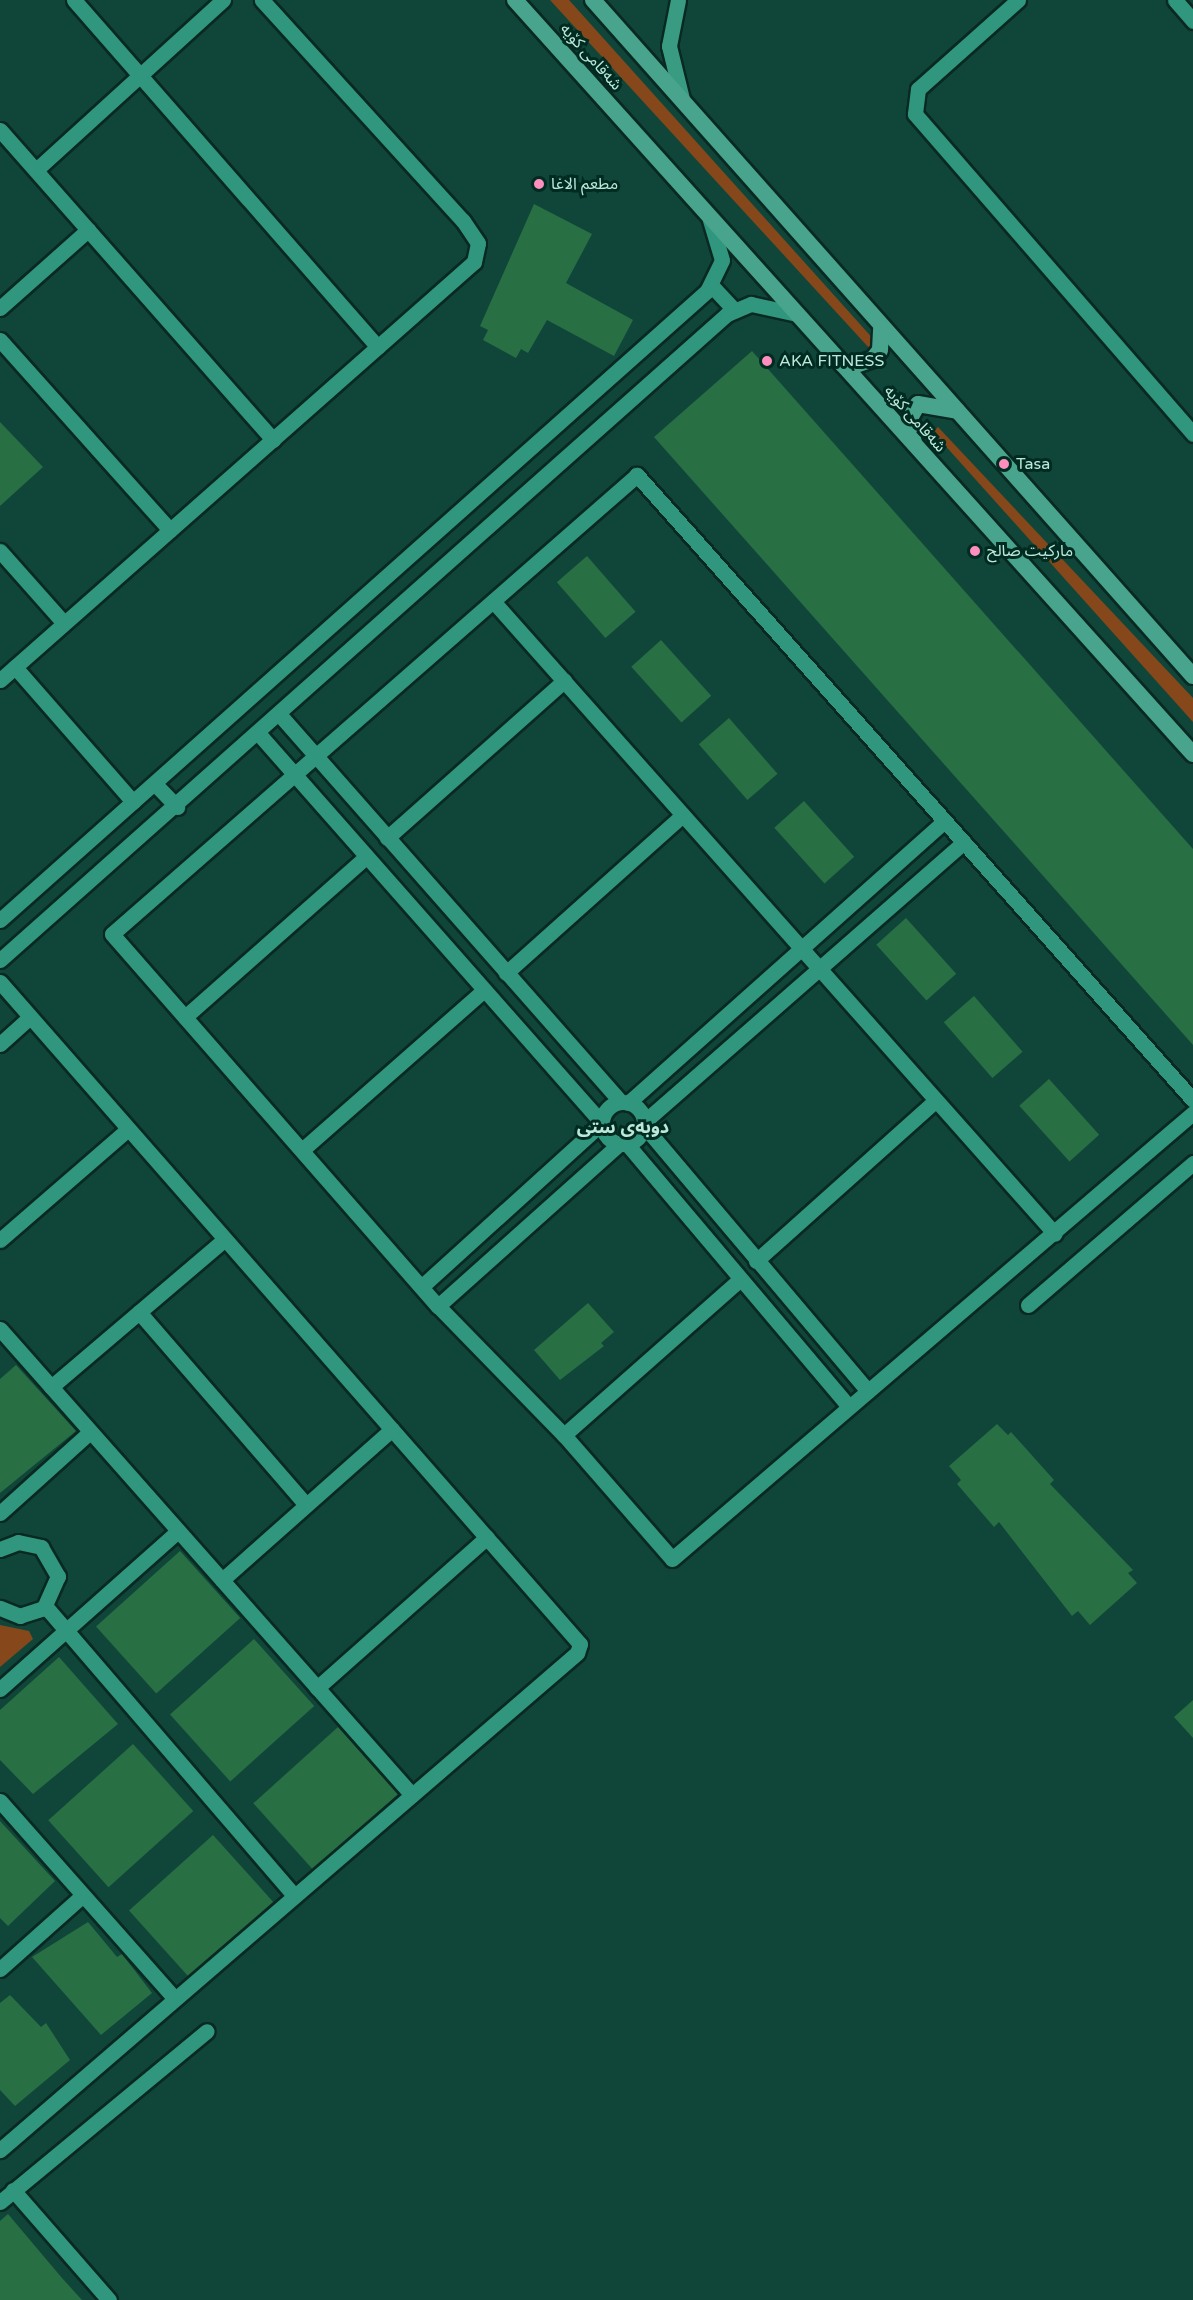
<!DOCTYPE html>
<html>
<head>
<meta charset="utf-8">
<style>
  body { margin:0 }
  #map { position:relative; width:1193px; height:2300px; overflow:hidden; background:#10463a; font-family:"Varela Round","Noto Sans Arabic",sans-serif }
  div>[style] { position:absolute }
  .green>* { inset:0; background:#86481a }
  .building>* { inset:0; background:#286f44; transform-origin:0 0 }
  .roads { filter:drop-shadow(2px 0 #0a2922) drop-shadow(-2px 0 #0a2922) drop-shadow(0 2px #0a2922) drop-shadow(0 -2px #0a2922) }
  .minor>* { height:15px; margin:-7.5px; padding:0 7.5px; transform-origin:7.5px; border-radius:7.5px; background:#31967e }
  .minor>.ring { margin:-7.5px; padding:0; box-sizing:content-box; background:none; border:15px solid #31967e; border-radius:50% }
  .tertiary>* { height:15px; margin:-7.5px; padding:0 7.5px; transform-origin:7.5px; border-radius:7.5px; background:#31967e }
  .secondary>* { height:15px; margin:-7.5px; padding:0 7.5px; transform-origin:7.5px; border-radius:7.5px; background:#3a9b83 }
  .trunk>* { height:16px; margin:-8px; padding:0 8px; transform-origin:8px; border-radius:8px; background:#48a48c }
  .dots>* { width:16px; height:16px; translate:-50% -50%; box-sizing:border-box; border:3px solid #002b21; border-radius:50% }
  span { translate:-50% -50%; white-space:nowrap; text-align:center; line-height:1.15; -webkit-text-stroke:6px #002b21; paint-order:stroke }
  .street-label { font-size:16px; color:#bce8da }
  .poi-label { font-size:16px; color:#bce8da }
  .left { translate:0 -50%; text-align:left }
  .neighbourhood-label { font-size:18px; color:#bce8da; font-weight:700 }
</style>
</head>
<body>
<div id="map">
  <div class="green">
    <div style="clip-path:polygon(550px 0,569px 0,876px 342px,870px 349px)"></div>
    <div style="clip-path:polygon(938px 427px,1193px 698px,1193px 722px,933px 432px)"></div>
    <div style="clip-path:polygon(0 1625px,29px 1631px,33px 1639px,0 1667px)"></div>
  </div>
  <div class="building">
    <div style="clip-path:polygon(534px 204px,592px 234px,566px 283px,633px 320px,614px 356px,547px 320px,528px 353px,521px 349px,516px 358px,483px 340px,488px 330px,480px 326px)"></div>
    <div style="clip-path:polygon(752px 351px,1193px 849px,1193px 1045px,654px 437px)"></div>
    <div style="clip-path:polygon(0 422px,43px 467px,0 506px)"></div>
    <div style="left:587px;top:556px;width:74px;height:40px;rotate:49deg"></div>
    <div style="left:661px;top:640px;width:75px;height:40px;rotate:48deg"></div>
    <div style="left:729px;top:718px;width:74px;height:40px;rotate:49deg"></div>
    <div style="left:804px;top:801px;width:75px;height:40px;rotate:48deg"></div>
    <div style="left:906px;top:918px;width:75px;height:40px;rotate:48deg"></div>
    <div style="left:974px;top:996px;width:74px;height:40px;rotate:49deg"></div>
    <div style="left:1049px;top:1079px;width:75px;height:40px;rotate:48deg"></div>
    <div style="clip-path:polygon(588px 1303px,614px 1332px,601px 1343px,604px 1346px,560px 1380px,534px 1350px)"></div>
    <div style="clip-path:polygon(16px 1365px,76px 1431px,0 1493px,0 1379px)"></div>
    <div style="clip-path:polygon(997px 1424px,1008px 1435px,1011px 1432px,1054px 1480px,1050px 1484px,1133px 1570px,1128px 1573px,1137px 1583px,1090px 1625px,1078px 1611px,1072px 1616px,999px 1522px,994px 1527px,957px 1484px,961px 1480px,949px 1466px)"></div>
    <div style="left:180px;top:1551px;width:90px;height:113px;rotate:48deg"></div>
    <div style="left:254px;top:1639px;width:90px;height:113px;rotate:48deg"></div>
    <div style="clip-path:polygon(59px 1657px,118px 1724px,33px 1794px,0 1760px,0 1710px)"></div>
    <div style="clip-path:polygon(1193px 1700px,1193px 1738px,1174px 1717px)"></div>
    <div style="left:338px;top:1727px;width:90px;height:114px;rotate:48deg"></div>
    <div style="left:133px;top:1744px;width:90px;height:114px;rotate:48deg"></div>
    <div style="clip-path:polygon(0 1821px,55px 1881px,8px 1926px,0 1918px)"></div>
    <div style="left:213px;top:1835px;width:90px;height:113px;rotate:48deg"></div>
    <div style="clip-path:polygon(88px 1922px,117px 1957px,122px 1954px,152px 1993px,101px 2035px,32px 1957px)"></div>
    <div style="clip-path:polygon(10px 1995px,41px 2027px,46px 2023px,70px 2060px,15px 2106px,0 2090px,0 2003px)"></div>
    <div style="clip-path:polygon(8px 2214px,62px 2278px,82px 2300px,0 2300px,0 2221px)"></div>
  </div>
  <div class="roads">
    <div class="minor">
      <div style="left:74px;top:0;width:461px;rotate:48.8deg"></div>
      <div style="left:1018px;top:0;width:134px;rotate:138.3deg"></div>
      <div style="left:918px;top:89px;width:25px;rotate:97deg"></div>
      <div style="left:915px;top:114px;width:424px;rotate:49deg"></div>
      <div style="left:1175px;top:0;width:28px;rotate:49deg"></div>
      <div style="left:0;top:130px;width:413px;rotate:48.6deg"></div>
      <div style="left:36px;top:170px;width:253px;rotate:-42.3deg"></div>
      <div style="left:0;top:308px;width:118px;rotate:-41.6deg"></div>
      <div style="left:0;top:340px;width:255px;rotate:48.2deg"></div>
      <div style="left:0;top:551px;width:96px;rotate:48.4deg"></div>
      <div style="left:493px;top:601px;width:846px;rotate:48.4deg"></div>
      <div style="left:15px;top:667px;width:179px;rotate:48.8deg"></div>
      <div style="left:0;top:680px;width:632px;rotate:-41.41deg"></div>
      <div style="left:474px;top:262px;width:19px;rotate:-78deg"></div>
      <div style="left:478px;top:243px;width:27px;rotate:-124deg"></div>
      <div style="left:463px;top:221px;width:299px;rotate:-132.3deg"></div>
      <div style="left:279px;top:714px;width:517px;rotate:48.61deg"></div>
      <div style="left:258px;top:733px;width:520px;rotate:48.59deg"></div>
      <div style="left:602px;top:1123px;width:244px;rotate:137.8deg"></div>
      <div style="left:387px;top:838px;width:237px;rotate:-41.6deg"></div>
      <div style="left:506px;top:973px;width:237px;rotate:-41.8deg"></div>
      <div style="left:0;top:982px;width:880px;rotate:48.78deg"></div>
      <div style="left:580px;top:1644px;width:9px;rotate:108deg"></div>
      <div style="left:577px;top:1653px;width:762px;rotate:139.26deg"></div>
      <div style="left:185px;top:1017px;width:242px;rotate:-41.5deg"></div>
      <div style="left:0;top:1044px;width:40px;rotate:-42deg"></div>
      <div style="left:1193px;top:1100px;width:837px;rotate:-131.66deg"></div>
      <div style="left:637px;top:475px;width:697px;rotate:138.84deg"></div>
      <div style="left:112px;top:934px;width:495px;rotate:48.8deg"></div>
      <div style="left:438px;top:1306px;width:180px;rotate:45.7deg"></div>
      <div style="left:564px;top:1435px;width:164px;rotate:48.9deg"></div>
      <div style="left:672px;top:1559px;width:686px;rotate:-40.57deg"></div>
      <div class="ring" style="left:602px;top:1102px;width:27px;height:27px"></div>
      <div style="left:628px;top:1103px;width:424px;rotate:-41.7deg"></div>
      <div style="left:644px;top:1122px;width:425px;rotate:-41.2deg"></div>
      <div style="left:644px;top:1126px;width:347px;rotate:49.8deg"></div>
      <div style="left:627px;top:1144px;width:344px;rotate:49.8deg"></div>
      <div style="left:302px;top:1150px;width:241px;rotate:-41.3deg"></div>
      <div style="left:0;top:1240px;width:169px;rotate:-40.9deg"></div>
      <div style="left:756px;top:1261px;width:241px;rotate:-41.8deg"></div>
      <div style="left:1028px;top:1305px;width:218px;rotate:-40.7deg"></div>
      <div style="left:438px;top:1306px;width:243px;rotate:-41.8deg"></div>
      <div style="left:139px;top:1312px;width:255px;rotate:49.1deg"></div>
      <div style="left:0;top:1329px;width:622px;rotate:48.52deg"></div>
      <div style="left:51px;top:1387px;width:228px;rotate:-40.4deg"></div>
      <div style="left:564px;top:1435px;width:232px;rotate:-41.5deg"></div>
      <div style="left:0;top:1513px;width:121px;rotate:-42deg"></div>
      <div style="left:0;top:1549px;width:19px;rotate:-21deg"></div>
      <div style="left:18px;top:1542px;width:24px;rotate:12deg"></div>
      <div style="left:41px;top:1547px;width:34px;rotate:60deg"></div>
      <div style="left:58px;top:1576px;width:35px;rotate:114deg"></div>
      <div style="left:44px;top:1608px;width:25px;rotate:162deg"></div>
      <div style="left:20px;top:1616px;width:22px;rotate:-158deg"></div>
      <div style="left:222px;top:1580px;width:227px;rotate:-41.6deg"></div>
      <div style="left:46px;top:1607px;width:381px;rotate:49.3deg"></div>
      <div style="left:317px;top:1688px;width:227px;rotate:-41.6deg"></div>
      <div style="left:0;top:1689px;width:238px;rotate:-41.6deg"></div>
      <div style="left:0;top:1801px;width:264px;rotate:48.5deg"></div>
      <div style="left:0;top:1969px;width:111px;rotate:-41.7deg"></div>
      <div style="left:13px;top:2190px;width:146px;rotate:48.9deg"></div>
      <div style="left:0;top:2202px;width:268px;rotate:-39.6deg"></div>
    </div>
    <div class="tertiary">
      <div style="left:712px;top:286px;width:33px;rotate:47deg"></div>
      <div style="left:155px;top:784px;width:32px;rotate:46deg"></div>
      <div style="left:0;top:920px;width:946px;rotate:-41.66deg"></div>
      <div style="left:707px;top:291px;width:34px;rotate:-64deg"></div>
      <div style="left:722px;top:260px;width:42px;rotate:-106.7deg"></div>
      <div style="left:0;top:960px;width:973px;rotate:-41.62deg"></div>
      <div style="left:727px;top:314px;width:26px;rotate:-23deg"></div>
      <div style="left:751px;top:304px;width:47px;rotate:12.3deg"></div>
    </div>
    <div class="secondary">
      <div style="left:678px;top:0;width:47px;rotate:101.1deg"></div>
      <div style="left:669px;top:46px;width:55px;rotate:76.2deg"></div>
    </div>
    <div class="trunk">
      <div style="left:515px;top:0;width:1014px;rotate:48.04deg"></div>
      <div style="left:593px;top:0;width:904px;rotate:48.41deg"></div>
      <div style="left:842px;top:364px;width:11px;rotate:10deg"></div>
      <div style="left:853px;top:366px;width:21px;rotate:-19deg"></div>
      <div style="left:873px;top:359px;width:11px;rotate:-52deg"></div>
      <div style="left:880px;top:350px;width:22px;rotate:-87deg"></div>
      <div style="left:914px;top:443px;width:24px;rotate:-102deg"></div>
      <div style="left:909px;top:420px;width:18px;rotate:-61deg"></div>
      <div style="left:918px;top:404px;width:40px;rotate:10deg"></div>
    </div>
  </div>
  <div class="dots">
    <div style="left:539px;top:184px;background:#fd8ebe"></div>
    <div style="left:767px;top:361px;background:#fd8ebe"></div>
    <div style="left:1004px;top:464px;background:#fd8ebe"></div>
    <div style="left:975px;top:551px;background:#fd8ebe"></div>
  </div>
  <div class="street-label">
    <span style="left:591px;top:57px;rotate:48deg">شەقامی کۆیە</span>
    <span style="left:915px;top:419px;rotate:48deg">شەقامی کۆیە</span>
  </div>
  <div class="poi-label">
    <span class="left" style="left:551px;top:184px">مطعم الاغا</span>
    <span class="left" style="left:779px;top:361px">AKA FITNESS</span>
    <span class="left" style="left:1016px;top:464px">Tasa</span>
    <span class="left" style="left:987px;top:551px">ماركيت صالح</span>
  </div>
  <div class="neighbourhood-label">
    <span style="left:623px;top:1127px">دوبه‌ی ستی</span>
  </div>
</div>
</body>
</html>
